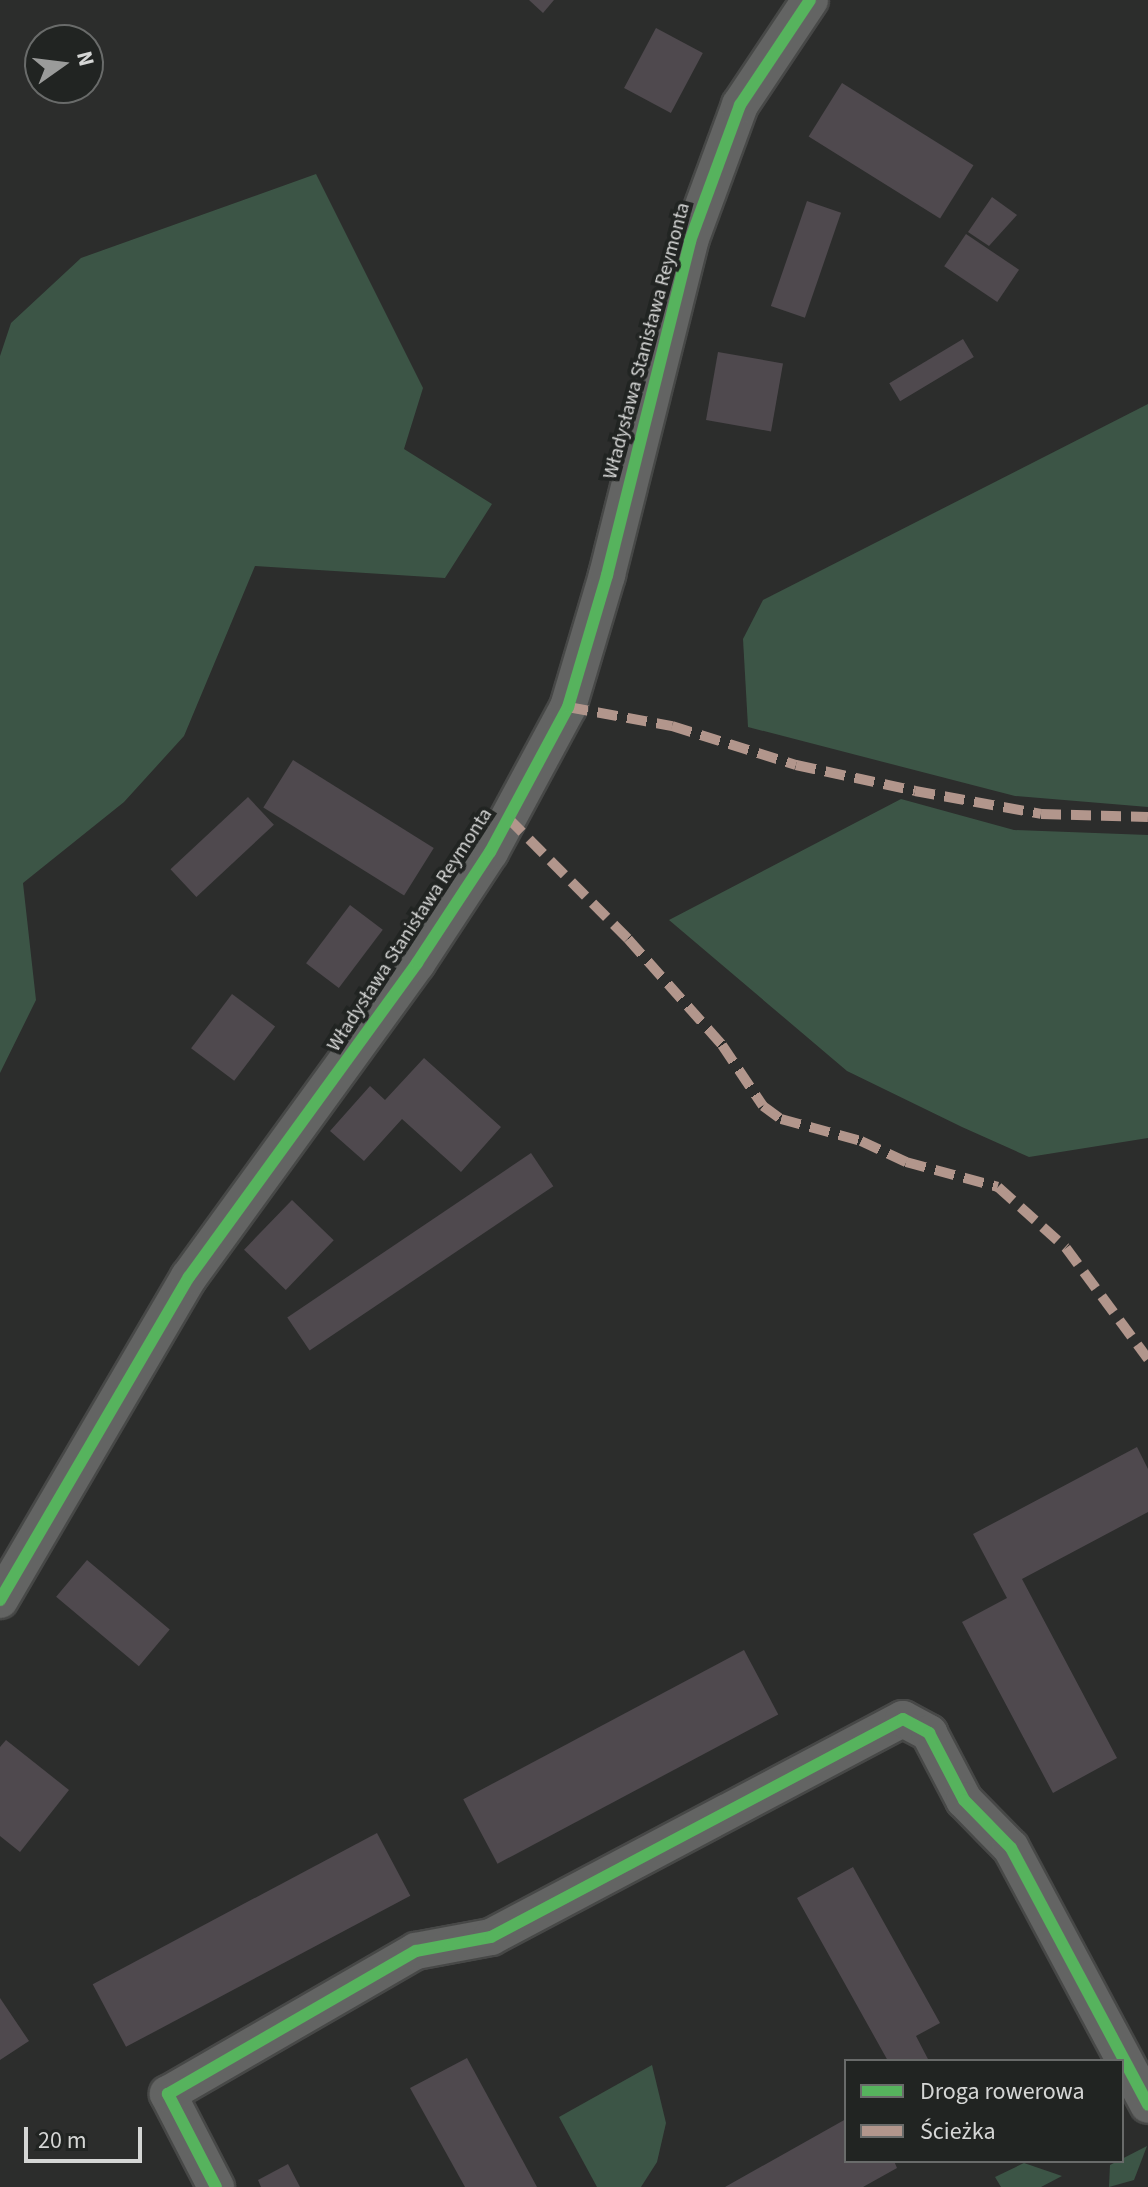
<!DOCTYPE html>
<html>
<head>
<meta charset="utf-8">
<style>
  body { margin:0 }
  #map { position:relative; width:1148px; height:2187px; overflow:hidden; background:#2c2d2c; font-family:"Source Sans 3",sans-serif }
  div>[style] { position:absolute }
  .green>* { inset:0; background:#3c5546 }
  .building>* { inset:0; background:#4f494e; transform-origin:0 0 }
  .roads { filter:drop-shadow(2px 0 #474847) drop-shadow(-2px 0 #474847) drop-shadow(0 2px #474847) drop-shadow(0 -2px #474847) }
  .street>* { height:36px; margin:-18px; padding:0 18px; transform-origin:18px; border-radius:18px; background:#636463 }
  .quiet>* { height:10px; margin-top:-5px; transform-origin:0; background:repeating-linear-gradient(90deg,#b2968c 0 20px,transparent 0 30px) }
  .cycleway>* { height:12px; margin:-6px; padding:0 6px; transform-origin:6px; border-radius:6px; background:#56b35d }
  span { translate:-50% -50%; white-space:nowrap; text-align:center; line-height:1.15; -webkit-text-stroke:8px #212422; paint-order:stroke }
  .street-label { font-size:20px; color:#d5d6d5 }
  .legend { position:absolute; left:844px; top:2059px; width:280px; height:104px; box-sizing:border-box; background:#212422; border:2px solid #696b6a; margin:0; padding:10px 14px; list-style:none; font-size:24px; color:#d5d6d5 }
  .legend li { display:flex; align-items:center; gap:16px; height:40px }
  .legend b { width:40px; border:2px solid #696b6a }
  .north { position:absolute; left:24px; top:24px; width:80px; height:80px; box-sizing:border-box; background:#212422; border:2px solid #696b6a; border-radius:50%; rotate:76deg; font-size:22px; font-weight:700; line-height:32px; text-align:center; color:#d5d6d5 }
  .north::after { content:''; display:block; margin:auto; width:28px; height:36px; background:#9a9b9a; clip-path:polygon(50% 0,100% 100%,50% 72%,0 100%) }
  .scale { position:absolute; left:24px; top:2127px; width:118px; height:36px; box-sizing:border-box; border:4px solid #d5d6d5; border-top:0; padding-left:10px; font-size:24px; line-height:28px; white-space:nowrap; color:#d5d6d5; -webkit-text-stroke:6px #212422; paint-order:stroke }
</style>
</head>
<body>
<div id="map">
  <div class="green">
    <div style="clip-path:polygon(316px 174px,423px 388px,404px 449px,492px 504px,445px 578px,255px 566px,184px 736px,124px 802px,23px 883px,36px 1000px,0 1073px,0 356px,11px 323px,81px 258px)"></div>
    <div style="clip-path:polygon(1148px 404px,1148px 807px,1015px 796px,748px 727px,743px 639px,763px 600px)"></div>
    <div style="clip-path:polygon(901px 799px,1014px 830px,1148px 835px,1148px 1138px,1029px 1157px,962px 1127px,847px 1071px,669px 920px)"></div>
    <div style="clip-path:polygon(652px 2065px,666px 2123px,657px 2162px,641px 2187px,597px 2187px,559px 2117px)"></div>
    <div style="clip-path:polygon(1147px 2146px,1134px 2180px,1109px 2187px,1110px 2165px)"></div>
    <div style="clip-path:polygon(1024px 2163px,1062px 2176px,1041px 2187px,1001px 2187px,995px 2177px)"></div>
  </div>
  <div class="building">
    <div style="clip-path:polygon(529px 0,554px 0,543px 13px)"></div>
    <div style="left:656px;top:28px;width:53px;height:68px;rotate:28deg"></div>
    <div style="left:842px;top:83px;width:155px;height:63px;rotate:32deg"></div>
    <div style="clip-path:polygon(992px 197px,1017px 215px,989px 246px,968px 232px)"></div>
    <div style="left:807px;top:201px;width:36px;height:111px;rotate:19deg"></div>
    <div style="left:966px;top:234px;width:64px;height:39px;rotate:34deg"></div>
    <div style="left:963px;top:339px;width:21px;height:86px;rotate:59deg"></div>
    <div style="left:718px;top:352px;width:66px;height:69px;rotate:10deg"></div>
    <div style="left:293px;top:760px;width:166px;height:56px;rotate:32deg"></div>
    <div style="left:248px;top:797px;width:38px;height:106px;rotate:47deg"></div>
    <div style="left:350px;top:905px;width:41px;height:73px;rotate:37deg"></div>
    <div style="left:232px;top:994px;width:54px;height:68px;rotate:37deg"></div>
    <div style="clip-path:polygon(424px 1058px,501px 1127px,461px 1172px,402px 1119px,364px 1161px,330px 1131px,370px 1086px,385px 1100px)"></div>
    <div style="left:531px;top:1153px;width:40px;height:294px;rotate:56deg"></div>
    <div style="left:292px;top:1200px;width:58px;height:69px;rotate:44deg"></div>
    <div style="clip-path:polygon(1137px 1447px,1148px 1469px,1148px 1512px,1022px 1579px,1117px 1758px,1053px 1793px,962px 1622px,1007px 1598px,973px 1534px)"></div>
    <div style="left:87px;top:1560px;width:108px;height:48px;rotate:40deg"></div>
    <div style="left:744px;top:1650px;width:73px;height:318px;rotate:62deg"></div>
    <div style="clip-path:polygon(6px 1740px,69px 1790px,20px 1852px,0 1836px,0 1747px)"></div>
    <div style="left:377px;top:1833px;width:71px;height:322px;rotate:62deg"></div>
    <div style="clip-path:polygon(853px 1867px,940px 2023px,916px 2036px,929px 2061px,888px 2061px,797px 1898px)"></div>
    <div style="clip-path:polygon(0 1998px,29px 2041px,0 2060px)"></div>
    <div style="clip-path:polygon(467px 2058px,537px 2187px,465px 2187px,410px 2088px)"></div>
    <div style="clip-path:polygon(846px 2119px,846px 2161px,894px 2161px,897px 2168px,863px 2187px,725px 2187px)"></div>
    <div style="clip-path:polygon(288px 2164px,300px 2187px,261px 2187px,258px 2180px)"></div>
  </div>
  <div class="roads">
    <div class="street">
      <div style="left:0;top:1600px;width:374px;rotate:-59.7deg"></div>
      <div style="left:189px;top:1277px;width:388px;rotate:-54deg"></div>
      <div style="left:417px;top:963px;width:133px;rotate:-56.7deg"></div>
      <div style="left:490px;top:852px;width:165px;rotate:-61.7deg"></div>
      <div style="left:568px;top:707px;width:138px;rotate:-73.5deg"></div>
      <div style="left:607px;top:575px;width:344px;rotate:-76deg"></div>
      <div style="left:690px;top:241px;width:145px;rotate:-69.8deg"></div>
      <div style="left:740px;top:105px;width:126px;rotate:-56.3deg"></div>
      <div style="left:216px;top:2187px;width:105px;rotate:-117.3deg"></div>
      <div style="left:168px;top:2094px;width:286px;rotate:-30deg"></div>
      <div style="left:416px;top:1951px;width:76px;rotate:-10.6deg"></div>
      <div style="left:491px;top:1937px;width:466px;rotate:-27.9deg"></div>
      <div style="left:903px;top:1719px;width:30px;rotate:28deg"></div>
      <div style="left:929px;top:1733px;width:76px;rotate:62.4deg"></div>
      <div style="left:964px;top:1800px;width:67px;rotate:45.6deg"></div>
      <div style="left:1011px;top:1848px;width:291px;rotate:61.9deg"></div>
    </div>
  </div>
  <div class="quiet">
    <div style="left:568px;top:707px;width:106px;rotate:10.4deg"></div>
    <div style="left:672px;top:726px;width:130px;rotate:17.5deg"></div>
    <div style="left:796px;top:765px;width:122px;rotate:12.3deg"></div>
    <div style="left:915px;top:791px;width:128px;rotate:10.3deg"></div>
    <div style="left:1041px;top:814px;width:107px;rotate:1.6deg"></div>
    <div style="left:508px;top:818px;width:170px;rotate:45.2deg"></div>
    <div style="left:628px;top:939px;width:142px;rotate:48.4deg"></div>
    <div style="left:722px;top:1045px;width:73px;rotate:56.1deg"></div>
    <div style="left:763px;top:1106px;width:22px;rotate:36deg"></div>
    <div style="left:781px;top:1119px;width:83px;rotate:15.4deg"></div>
    <div style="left:861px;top:1141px;width:50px;rotate:25deg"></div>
    <div style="left:906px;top:1162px;width:95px;rotate:15.2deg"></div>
    <div style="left:998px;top:1187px;width:91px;rotate:41.9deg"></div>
    <div style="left:1066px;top:1248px;width:138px;rotate:53.5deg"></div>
  </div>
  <div class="cycleway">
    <div style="left:0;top:1600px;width:374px;rotate:-59.7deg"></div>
    <div style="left:189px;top:1277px;width:388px;rotate:-54deg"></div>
    <div style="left:417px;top:963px;width:133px;rotate:-56.7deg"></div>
    <div style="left:490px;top:852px;width:165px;rotate:-61.7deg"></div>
    <div style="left:568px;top:707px;width:138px;rotate:-73.5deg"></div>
    <div style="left:607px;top:575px;width:344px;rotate:-76deg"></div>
    <div style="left:690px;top:241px;width:145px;rotate:-69.8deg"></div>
    <div style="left:740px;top:105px;width:126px;rotate:-56.3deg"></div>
    <div style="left:216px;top:2187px;width:105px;rotate:-117.3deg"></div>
    <div style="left:168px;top:2094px;width:286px;rotate:-30deg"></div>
    <div style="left:416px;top:1951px;width:76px;rotate:-10.6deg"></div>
    <div style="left:491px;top:1937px;width:466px;rotate:-27.9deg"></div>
    <div style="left:903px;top:1719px;width:30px;rotate:28deg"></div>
    <div style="left:929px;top:1733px;width:76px;rotate:62.4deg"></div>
    <div style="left:964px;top:1800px;width:67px;rotate:45.6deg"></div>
    <div style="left:1011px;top:1848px;width:291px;rotate:61.9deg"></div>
  </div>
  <div class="street-label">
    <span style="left:647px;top:341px;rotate:-75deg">Władysława Stanisława Reymonta</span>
    <span style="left:410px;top:930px;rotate:-57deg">Władysława Stanisława Reymonta</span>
  </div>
  <ul class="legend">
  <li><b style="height:10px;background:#56b35d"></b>Droga rowerowa</li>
  <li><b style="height:10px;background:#b2968c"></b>Ścieżka</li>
  </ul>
  <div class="north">N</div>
  <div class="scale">20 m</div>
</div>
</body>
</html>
